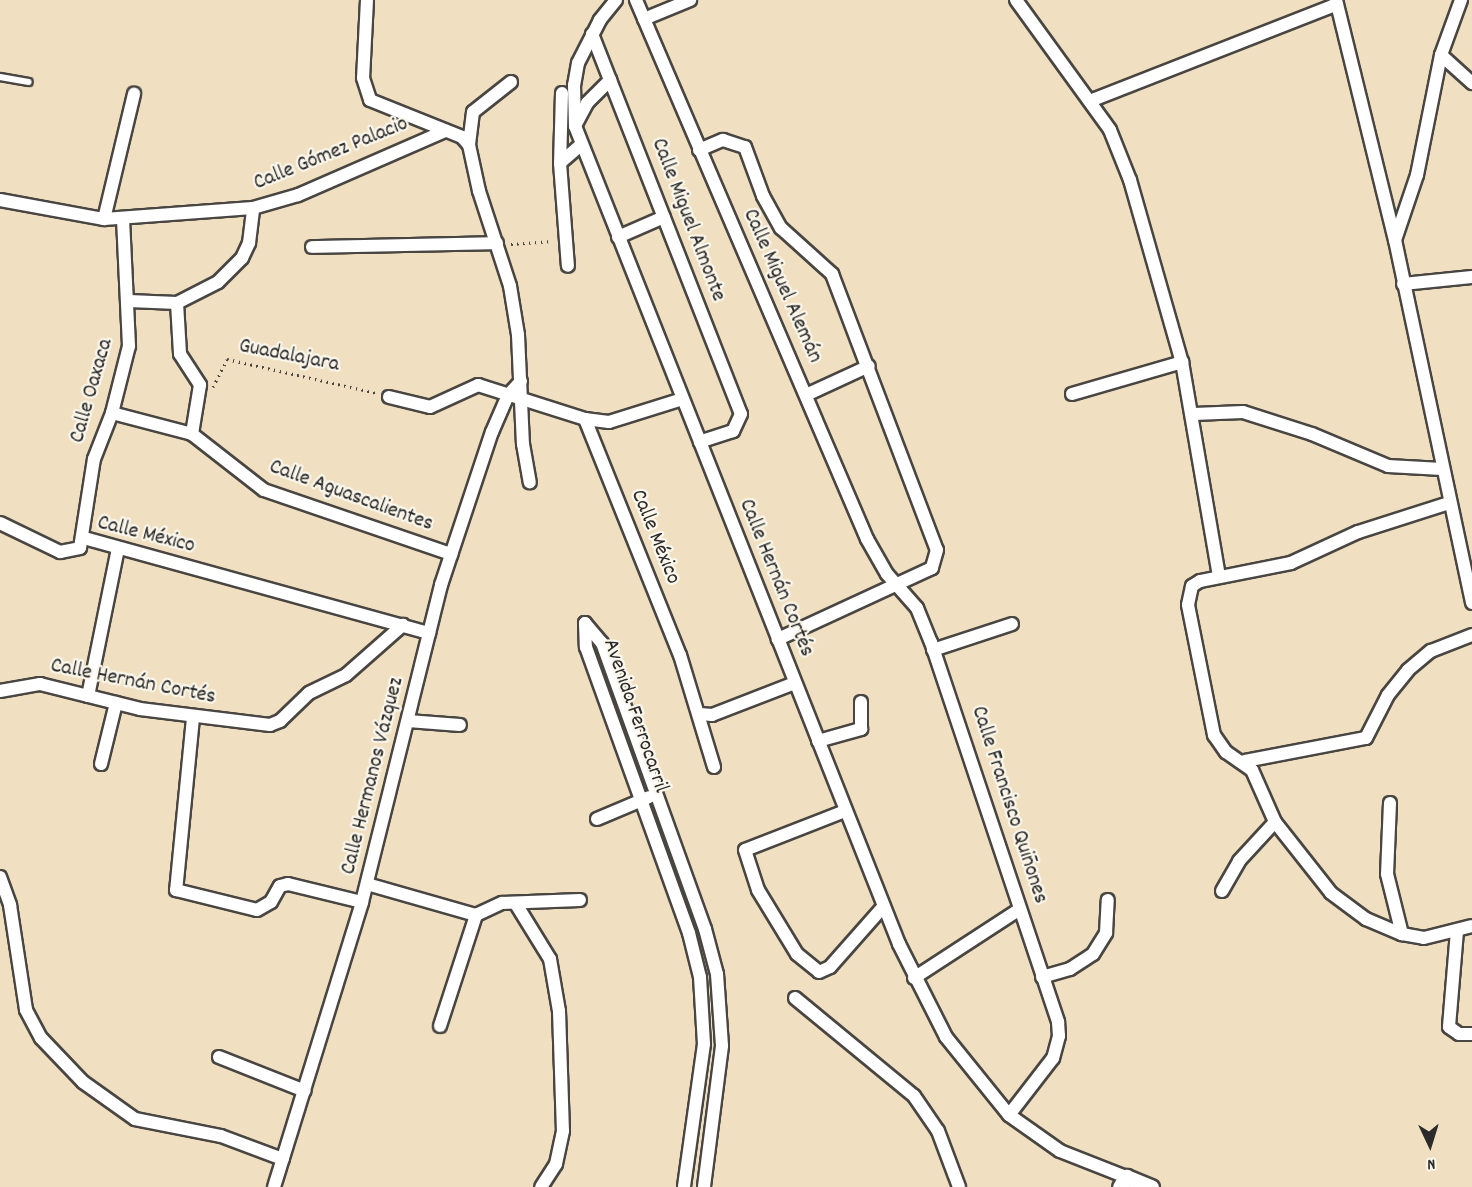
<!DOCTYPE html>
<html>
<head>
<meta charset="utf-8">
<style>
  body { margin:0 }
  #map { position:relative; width:1472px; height:1187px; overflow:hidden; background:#f0e0c1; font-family:Dekko,sans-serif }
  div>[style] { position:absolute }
  .path>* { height:3px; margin-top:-1.5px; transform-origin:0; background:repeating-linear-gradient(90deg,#494642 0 1.5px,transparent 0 6px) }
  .roads { filter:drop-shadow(2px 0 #494642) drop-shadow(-2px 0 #494642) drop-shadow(0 2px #494642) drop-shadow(0 -2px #494642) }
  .service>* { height:6px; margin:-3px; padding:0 3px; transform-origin:3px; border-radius:3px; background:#fff }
  .minor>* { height:12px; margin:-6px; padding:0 6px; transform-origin:6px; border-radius:6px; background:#fff }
  .tertiary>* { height:15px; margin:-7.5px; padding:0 7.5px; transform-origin:7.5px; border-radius:7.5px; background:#fff }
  span { translate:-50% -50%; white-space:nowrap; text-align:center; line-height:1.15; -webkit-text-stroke:4.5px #fbf7ec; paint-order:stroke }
  .street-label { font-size:22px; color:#2b2b2b }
  .north { position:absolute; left:1400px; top:1115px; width:60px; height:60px; -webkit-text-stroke:4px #fbf7ec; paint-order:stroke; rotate:176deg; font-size:16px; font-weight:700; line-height:24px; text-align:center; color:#2b2b2b }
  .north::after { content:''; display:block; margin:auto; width:21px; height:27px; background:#2b2b2b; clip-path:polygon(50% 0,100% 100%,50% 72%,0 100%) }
</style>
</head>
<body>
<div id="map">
  <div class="path">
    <div style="left:511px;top:244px;width:41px;rotate:-4.2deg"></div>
    <div style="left:213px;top:387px;width:31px;rotate:-63deg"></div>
    <div style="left:227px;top:359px;width:154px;rotate:12.8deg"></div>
  </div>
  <div class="roads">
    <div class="service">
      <div style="left:0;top:77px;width:29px;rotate:10deg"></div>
    </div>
    <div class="minor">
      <div style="left:367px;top:0;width:78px;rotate:92.9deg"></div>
      <div style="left:363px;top:78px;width:23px;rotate:72deg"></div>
      <div style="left:370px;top:100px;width:99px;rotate:21.9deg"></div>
      <div style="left:462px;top:137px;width:11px;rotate:49deg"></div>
      <div style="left:616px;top:0;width:26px;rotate:129deg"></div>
      <div style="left:600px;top:20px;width:48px;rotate:117.1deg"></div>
      <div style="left:578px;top:63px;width:22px;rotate:100deg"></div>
      <div style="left:574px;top:85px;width:41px;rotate:88.6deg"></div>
      <div style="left:575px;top:126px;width:880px;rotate:68.39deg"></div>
      <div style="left:899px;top:944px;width:104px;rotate:63.2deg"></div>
      <div style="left:946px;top:1037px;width:100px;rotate:51.1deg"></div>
      <div style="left:1009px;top:1115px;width:62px;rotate:35.2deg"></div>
      <div style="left:1060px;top:1151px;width:71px;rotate:21.5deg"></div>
      <div style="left:636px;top:0;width:586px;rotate:66.8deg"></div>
      <div style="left:867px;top:539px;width:40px;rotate:60.3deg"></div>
      <div style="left:887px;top:574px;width:45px;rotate:48.6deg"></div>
      <div style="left:917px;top:608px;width:37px;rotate:68deg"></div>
      <div style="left:931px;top:642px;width:401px;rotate:71.5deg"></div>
      <div style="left:1058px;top:1022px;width:14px;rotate:86deg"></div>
      <div style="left:1059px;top:1036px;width:23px;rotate:105deg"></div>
      <div style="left:1053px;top:1058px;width:72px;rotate:127.7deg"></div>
      <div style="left:1016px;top:0;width:160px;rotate:54.1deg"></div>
      <div style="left:1110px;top:130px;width:54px;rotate:68.2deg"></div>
      <div style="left:1130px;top:180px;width:189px;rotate:74.1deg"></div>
      <div style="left:1182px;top:362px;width:218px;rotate:80.2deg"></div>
      <div style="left:1336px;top:0;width:247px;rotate:76.2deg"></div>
      <div style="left:1395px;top:240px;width:371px;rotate:78deg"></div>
      <div style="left:644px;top:19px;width:50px;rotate:-22.4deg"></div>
      <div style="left:592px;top:34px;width:408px;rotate:68.6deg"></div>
      <div style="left:741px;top:414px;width:19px;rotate:115deg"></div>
      <div style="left:733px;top:431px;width:35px;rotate:162deg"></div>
      <div style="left:1441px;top:55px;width:42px;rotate:42.1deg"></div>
      <div style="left:511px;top:82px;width:48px;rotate:141.7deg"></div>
      <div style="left:473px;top:112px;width:33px;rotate:97deg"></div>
      <div style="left:469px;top:145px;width:47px;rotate:77.7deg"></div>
      <div style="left:479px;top:191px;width:100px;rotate:71.9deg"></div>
      <div style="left:510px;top:286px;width:50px;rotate:80.7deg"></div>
      <div style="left:518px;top:335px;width:109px;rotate:87.4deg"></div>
      <div style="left:523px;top:444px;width:39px;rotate:80deg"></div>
      <div style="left:562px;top:93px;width:70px;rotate:91.6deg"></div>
      <div style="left:560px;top:163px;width:103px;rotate:85.6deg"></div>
      <div style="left:1090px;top:101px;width:265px;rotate:-21.4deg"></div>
      <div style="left:575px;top:126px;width:26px;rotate:-62deg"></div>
      <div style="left:587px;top:103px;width:33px;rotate:-45deg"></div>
      <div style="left:699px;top:150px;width:26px;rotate:-23deg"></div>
      <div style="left:723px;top:140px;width:23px;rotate:18deg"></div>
      <div style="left:745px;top:147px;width:52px;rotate:69.8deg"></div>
      <div style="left:763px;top:196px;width:37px;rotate:61deg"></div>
      <div style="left:781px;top:228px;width:69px;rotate:42deg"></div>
      <div style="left:832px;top:274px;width:295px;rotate:69.2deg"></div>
      <div style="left:937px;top:550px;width:19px;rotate:106deg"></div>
      <div style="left:932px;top:568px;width:170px;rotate:155.2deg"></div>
      <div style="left:560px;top:163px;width:28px;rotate:-41deg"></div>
      <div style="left:0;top:200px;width:106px;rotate:10.4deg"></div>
      <div style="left:104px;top:219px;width:149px;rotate:-4.2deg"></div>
      <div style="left:253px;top:208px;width:47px;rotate:-16.1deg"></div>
      <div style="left:298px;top:195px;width:160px;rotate:-23.5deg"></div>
      <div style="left:104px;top:219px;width:129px;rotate:-76.5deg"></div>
      <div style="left:618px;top:237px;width:50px;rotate:-23.5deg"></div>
      <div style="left:1395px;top:240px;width:69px;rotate:-71.3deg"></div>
      <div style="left:1417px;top:175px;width:122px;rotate:-78.7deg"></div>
      <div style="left:1441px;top:55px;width:59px;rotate:-70deg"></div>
      <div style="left:312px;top:247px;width:185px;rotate:-1.2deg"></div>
      <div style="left:1403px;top:284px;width:69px;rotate:-5.8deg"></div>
      <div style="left:129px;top:301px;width:48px;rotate:2.4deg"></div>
      <div style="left:177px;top:303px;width:46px;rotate:-27.1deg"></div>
      <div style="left:218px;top:282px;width:34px;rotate:-45deg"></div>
      <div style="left:242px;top:258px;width:17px;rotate:-65deg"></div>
      <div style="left:249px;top:243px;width:35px;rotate:-83deg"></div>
      <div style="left:177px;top:303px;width:51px;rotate:86.6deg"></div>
      <div style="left:180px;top:354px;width:37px;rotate:57deg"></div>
      <div style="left:200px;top:385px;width:50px;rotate:99.3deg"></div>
      <div style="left:1072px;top:394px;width:115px;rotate:-16.2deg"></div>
      <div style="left:806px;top:395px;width:69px;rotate:-24.7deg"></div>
      <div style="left:389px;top:397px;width:42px;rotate:13.7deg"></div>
      <div style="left:430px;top:407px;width:53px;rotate:-24.6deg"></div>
      <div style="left:478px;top:385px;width:112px;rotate:17.6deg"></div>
      <div style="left:585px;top:419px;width:24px;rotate:7deg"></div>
      <div style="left:609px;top:422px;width:77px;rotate:-17.3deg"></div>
      <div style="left:112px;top:413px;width:83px;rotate:14.7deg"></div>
      <div style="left:192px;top:434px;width:91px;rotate:37.9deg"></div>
      <div style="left:264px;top:490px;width:198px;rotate:18.9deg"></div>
      <div style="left:1194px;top:414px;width:49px;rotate:-2.3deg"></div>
      <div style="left:1243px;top:412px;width:72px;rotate:17.7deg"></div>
      <div style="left:1312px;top:434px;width:82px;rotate:22.8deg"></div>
      <div style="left:1388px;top:466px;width:54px;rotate:3.2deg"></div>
      <div style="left:585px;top:419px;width:254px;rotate:68.1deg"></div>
      <div style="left:680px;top:655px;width:117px;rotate:73.1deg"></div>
      <div style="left:1449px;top:503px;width:96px;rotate:162.3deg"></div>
      <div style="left:1358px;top:532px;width:74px;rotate:155.2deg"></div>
      <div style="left:1291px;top:563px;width:93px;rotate:168.8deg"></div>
      <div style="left:1200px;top:581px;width:9px;rotate:148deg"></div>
      <div style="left:1192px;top:586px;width:19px;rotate:102deg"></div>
      <div style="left:1188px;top:605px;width:133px;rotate:78.7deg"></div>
      <div style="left:1214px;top:735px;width:21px;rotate:55deg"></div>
      <div style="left:1226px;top:752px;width:32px;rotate:35deg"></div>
      <div style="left:1252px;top:770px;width:57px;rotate:66.1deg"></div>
      <div style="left:1275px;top:822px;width:90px;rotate:51.7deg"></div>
      <div style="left:1331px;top:893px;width:44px;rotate:36.6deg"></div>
      <div style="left:1366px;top:919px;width:39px;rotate:23deg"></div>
      <div style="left:1402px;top:934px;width:22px;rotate:10deg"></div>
      <div style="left:1424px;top:938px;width:49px;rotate:-14deg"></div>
      <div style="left:0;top:523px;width:67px;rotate:25.8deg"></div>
      <div style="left:60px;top:552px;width:20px;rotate:-11deg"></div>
      <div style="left:80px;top:548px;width:90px;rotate:-81.1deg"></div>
      <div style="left:94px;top:459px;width:49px;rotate:-68.6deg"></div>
      <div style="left:112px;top:413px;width:69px;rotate:-75.8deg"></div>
      <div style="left:129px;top:346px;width:127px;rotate:-92.7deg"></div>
      <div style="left:84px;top:538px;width:358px;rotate:15.4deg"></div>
      <div style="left:585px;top:623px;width:26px;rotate:50deg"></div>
      <div style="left:602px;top:643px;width:304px;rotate:70.2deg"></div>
      <div style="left:705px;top:929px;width:47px;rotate:75.1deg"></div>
      <div style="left:717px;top:974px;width:72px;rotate:86deg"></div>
      <div style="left:722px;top:1046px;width:142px;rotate:97.3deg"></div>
      <div style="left:585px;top:623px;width:24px;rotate:88deg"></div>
      <div style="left:586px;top:647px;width:304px;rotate:70.2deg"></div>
      <div style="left:689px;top:933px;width:45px;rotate:76deg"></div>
      <div style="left:700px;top:977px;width:67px;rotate:86.6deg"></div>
      <div style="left:704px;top:1044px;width:144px;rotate:98deg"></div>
      <div style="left:933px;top:650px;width:83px;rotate:-18.2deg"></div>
      <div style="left:0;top:691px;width:41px;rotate:-9.9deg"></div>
      <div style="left:40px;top:684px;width:103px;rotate:14deg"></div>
      <div style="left:140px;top:709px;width:131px;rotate:7deg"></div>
      <div style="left:270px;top:725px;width:11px;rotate:-22deg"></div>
      <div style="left:280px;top:721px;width:40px;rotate:-44deg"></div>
      <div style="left:309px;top:693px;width:41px;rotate:-25.9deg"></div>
      <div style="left:346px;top:675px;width:76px;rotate:-41.3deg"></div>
      <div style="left:88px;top:696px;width:151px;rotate:-78.5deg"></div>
      <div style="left:700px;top:714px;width:12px;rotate:5deg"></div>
      <div style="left:712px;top:715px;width:89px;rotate:-21.1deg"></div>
      <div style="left:193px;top:718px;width:173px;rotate:95.6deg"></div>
      <div style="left:176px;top:890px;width:83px;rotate:13.9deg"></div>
      <div style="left:257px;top:910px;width:16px;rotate:-30deg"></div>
      <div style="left:271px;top:902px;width:18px;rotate:-61deg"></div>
      <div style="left:280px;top:886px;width:8px;rotate:-14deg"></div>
      <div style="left:288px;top:884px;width:76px;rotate:13.7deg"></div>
      <div style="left:408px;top:721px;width:52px;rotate:4.4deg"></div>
      <div style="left:818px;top:741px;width:45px;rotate:-15.6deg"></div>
      <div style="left:861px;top:729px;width:27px;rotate:-90deg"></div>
      <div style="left:1245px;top:761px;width:123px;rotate:-10.8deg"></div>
      <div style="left:1366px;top:738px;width:48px;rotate:-62.9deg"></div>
      <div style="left:1388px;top:695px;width:32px;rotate:-51deg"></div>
      <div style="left:1408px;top:670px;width:30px;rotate:-40deg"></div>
      <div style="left:1431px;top:651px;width:44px;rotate:-21.3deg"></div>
      <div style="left:101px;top:764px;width:63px;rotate:-76.2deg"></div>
      <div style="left:1390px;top:803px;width:71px;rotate:92.4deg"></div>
      <div style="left:1387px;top:874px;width:62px;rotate:76deg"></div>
      <div style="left:845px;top:811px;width:107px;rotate:158.7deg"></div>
      <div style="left:745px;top:850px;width:42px;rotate:72deg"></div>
      <div style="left:758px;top:890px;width:75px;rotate:58.6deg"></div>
      <div style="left:797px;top:954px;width:28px;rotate:39deg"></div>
      <div style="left:819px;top:972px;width:12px;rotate:-24deg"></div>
      <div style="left:830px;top:967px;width:81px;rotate:-48.5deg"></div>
      <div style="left:597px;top:819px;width:56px;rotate:-22.9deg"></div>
      <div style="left:0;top:877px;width:30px;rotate:70deg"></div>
      <div style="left:10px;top:905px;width:106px;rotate:81.3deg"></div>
      <div style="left:26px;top:1010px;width:32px;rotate:62deg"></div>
      <div style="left:41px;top:1038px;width:61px;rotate:46.3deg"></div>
      <div style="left:83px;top:1082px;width:64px;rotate:35.4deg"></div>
      <div style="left:135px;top:1119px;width:88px;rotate:11.2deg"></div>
      <div style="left:221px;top:1136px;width:66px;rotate:20.4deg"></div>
      <div style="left:367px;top:884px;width:113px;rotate:15.9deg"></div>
      <div style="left:476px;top:915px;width:29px;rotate:-25deg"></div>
      <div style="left:502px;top:903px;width:78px;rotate:-2.2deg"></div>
      <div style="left:1222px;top:891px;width:34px;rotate:-60deg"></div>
      <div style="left:1239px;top:861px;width:53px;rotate:-47.3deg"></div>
      <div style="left:516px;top:904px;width:65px;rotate:58.3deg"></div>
      <div style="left:550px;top:959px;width:53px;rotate:80.2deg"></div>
      <div style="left:559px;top:1011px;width:120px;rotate:88.1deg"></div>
      <div style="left:563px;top:1131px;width:34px;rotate:102deg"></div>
      <div style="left:556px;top:1164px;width:27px;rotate:123deg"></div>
      <div style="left:1457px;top:931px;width:96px;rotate:94.8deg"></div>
      <div style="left:1449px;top:1027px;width:12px;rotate:35deg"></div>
      <div style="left:1459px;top:1034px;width:13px"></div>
      <div style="left:1042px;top:977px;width:29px;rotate:-16deg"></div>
      <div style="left:1070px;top:969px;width:27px;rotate:-33deg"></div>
      <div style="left:1093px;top:954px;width:25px;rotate:-58deg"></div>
      <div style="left:1106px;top:933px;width:33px;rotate:-87deg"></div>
      <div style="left:914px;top:978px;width:126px;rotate:-33.1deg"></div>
      <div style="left:795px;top:998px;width:154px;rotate:39.5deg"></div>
      <div style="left:914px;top:1096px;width:42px;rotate:55.6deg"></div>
      <div style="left:938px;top:1131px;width:60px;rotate:69.4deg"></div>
      <div style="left:440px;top:1026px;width:117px;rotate:-72deg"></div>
      <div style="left:219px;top:1057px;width:92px;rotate:21.6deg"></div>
      <div style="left:274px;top:1187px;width:298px;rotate:-72.8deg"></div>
      <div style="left:362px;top:902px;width:327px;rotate:-76deg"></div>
      <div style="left:441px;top:585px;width:161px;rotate:-71.6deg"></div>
      <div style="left:492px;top:432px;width:40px;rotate:-66.6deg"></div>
      <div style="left:508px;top:395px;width:19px;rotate:-47deg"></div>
    </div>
    <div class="tertiary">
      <div style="left:1120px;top:1187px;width:12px;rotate:-59deg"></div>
      <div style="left:1126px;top:1177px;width:27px;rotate:22deg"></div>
    </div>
  </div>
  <div class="street-label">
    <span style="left:331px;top:154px;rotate:-22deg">Calle Gómez Palacio</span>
    <span style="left:688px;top:220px;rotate:69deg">Calle Miguel Almonte</span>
    <span style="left:782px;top:286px;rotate:66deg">Calle Miguel Alemán</span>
    <span style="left:289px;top:356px;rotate:11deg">Guadalajara</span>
    <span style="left:92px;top:391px;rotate:-74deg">Calle Oaxaca</span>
    <span style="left:351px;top:496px;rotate:20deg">Calle Aguascalientes</span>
    <span style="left:146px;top:535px;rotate:14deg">Calle México</span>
    <span style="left:655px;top:537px;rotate:68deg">Calle México</span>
    <span style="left:776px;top:578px;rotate:68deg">Calle Hernán Cortés</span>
    <span style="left:133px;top:682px;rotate:11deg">Calle Hernán Cortés</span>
    <span style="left:635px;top:716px;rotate:71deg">Avenida Ferrocarril</span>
    <span style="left:373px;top:776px;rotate:-76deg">Calle Hermanos Vázquez</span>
    <span style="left:1009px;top:805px;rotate:72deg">Calle Francisco Quiñones</span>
  </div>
  <div class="north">N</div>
</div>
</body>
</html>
